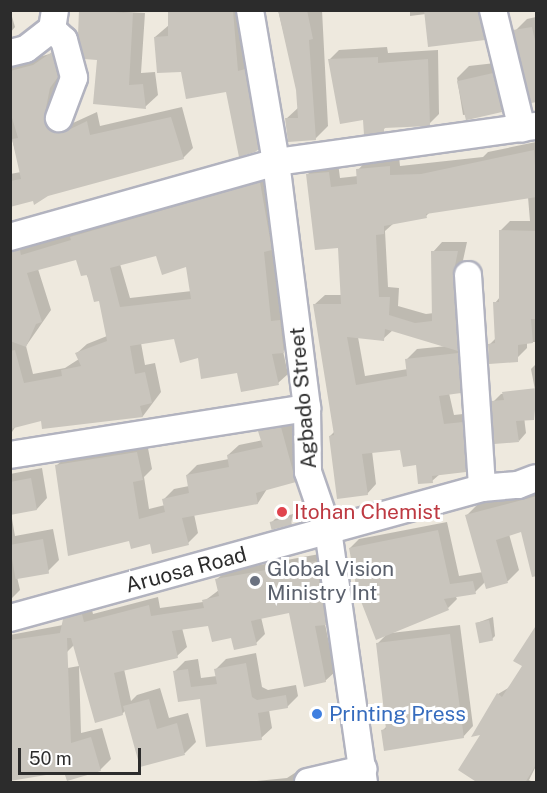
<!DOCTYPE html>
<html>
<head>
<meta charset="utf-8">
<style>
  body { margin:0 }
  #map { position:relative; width:547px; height:793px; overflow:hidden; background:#eee9de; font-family:"Public Sans",sans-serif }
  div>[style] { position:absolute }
  .shadow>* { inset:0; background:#0003 }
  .building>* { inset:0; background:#c9c5bd; transform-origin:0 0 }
  .roads { filter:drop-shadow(2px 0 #b2b3bf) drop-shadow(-2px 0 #b2b3bf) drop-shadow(0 2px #b2b3bf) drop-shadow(0 -2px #b2b3bf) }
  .minor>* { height:26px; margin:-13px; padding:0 13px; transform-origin:13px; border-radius:13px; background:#fff }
  .dots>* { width:16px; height:16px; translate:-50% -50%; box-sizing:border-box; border:3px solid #fff; border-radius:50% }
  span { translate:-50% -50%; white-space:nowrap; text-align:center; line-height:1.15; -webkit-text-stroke:6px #fff; paint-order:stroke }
  .street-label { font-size:21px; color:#2c2c2c }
  .health-label { font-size:21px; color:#be3a42 }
  .left { translate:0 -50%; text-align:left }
  .worship-label { font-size:21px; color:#5b616d }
  .shop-label { font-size:21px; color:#366cbe }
  .frame { position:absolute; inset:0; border:12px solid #2c2c2c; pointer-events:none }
  .scale { position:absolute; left:18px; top:748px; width:123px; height:27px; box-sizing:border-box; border:3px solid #2c2c2c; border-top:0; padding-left:8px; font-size:18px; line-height:21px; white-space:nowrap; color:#2c2c2c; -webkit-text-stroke:4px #fff; paint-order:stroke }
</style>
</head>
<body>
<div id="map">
  <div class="shadow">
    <div style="clip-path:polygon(10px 10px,15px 27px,10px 33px)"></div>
    <div style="clip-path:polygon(81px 10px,145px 13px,141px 73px,155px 72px,158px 95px,145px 107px,99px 58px)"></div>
    <div style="clip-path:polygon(169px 10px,245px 10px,270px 136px,258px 148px,227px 90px,182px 70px,155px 37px,169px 25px)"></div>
    <div style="clip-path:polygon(278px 10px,322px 10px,328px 126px,315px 139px,286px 119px,299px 107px,298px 90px)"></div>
    <div style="clip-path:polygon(410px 10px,491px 10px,493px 30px,484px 39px,426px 14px,410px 16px)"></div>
    <div style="clip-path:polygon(536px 17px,536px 100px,515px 31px,527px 19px)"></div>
    <div style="clip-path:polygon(387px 47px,388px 53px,438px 50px,439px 114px,429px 124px,387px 126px,383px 130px,364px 118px,329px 60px,339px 50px)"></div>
    <div style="clip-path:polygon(64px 50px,68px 66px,60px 77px,54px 109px,63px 122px,73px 123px,97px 112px,100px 126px,182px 107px,193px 148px,183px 158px,10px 205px,10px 174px,21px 172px,10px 132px,10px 65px)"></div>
    <div style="clip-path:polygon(504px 62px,513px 99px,502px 110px,463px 115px,457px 78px,469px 66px)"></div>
    <div style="clip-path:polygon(evenodd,536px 142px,536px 342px,527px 342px,527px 348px,517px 358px,489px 345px,496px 338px,495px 303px,500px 297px,500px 231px,510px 221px,530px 221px,528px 197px,431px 211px,426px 216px,394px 223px,385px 231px,388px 287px,399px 288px,398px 306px,426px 314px,434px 313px,433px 252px,442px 242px,467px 242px,462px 265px,470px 382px,460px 392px,449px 393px,454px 415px,472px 413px,475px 461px,465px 470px,440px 474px,432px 481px,401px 448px,372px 451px,376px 484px,367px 494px,330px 436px,335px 431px,315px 304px,325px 295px,342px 295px,339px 246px,307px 175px,317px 165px,338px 163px,340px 178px,358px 176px,358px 170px,367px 160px,399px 157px,400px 166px,483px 157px,488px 152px,536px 142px,393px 330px,447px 346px,417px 349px,407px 359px,408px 369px,365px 376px,358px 337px,383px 339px,393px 330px)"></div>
    <div style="clip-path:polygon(evenodd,270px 173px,280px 312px,289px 311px,293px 342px,283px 351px,288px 374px,278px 383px,238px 371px,199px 357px,175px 337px,141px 343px,145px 365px,155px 363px,161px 392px,143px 416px,42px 419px,16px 426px,10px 435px,10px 247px,30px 242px,31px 246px,76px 233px,82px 227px,270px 173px,157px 254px,188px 265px,192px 291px,130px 298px,120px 264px,157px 254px,270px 173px,77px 258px,100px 299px,107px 336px,87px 344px,77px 353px,79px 359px,65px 368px,33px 374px,26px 346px,51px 310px,38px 269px,77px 258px)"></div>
    <div style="clip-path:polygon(536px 364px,536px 395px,531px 369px)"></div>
    <div style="clip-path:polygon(521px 392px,526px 433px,519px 441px,493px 402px,501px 394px)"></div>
    <div style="clip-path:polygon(291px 418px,305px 470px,295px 481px,267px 489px,258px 503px,194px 514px,198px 533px,188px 543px,130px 539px,56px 466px,67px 456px,147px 443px,152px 469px,144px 477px,149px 509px,165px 505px,164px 499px,174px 489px,189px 486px,187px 475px,197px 465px,229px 459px,228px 455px,239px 445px,263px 440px,260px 432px,270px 422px)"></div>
    <div style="clip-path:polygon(42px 468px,47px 498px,37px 509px,11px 513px,15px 536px,53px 529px,59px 560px,48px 571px,17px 577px,20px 590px,10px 600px,10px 474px)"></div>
    <div style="clip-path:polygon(536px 489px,536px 566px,522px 530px,509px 534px,519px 570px,508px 581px,487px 587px,485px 582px,475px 592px,455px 595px,457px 599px,448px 608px,391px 633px,460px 625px,473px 726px,463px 737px,382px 731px,387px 726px,377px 644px,387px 634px,350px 548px,359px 539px,447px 522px,459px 576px,483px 572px,467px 515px,478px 504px)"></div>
    <div style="clip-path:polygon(293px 514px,291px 523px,272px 522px,275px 519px)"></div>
    <div style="clip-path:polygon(325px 553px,334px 615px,325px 624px,335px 672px,325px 681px,290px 611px,261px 617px,265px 634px,256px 643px,210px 625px,182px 628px,187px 647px,177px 656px,124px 669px,131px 701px,137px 695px,160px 688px,169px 718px,188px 713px,196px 742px,185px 753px,141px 765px,126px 710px,122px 714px,75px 644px,67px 652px,10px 660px,10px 635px,63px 625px,74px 610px,91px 606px,93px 614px,158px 597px,160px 608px,203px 602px,219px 590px,216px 580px,226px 571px)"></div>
    <div style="clip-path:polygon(493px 617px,495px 636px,492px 639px,477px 623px)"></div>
    <div style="clip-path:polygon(536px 627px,536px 766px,529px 780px,533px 782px,480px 782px,483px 733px,498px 694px,510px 687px,524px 666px)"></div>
    <div style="clip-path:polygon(256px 653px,262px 687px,268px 690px,296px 685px,298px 696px,287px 707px,269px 710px,272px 728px,261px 738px,202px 697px,179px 700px,175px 671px,185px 661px,198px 659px,201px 678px,217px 676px,216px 669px,226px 659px)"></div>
    <div style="clip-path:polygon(79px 666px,81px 733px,102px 728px,111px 759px,100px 770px,65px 770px,10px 678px)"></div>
    <div style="clip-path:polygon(304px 767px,309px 782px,247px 782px,287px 778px)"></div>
  </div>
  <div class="building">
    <div style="clip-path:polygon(79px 10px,133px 13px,129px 85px,143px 84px,146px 109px,93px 104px,97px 60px,84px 59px,78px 35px)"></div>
    <div style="clip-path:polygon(168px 10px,233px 10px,238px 71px,245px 69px,259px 149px,255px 152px,239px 157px,226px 92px,186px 99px,181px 72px,157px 73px,154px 37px,168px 36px)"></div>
    <div style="clip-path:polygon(278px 10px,307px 10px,313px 39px,309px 40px,316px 140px,288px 142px,285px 118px,298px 118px,296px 90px)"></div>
    <div style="clip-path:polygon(424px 10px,478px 10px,485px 40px,428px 47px)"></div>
    <div style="clip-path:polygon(532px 27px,537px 50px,537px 102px,531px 103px,513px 30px)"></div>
    <div style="clip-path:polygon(52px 52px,58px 77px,50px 88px,45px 113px,48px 128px,62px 133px,87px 121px,90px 135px,171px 117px,184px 159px,48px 196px,34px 205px,33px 201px,10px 207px,10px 181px,21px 179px,12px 139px,18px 138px,10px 111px,10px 71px,33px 65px)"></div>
    <div style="clip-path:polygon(378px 57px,378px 63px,428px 59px,430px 126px,384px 128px,384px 132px,364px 135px,363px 120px,340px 124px,328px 59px)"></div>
    <div style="left:493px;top:73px;width:40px;height:37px;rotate:77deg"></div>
    <div style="clip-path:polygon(534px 150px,537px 197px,426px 214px,427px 218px,384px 226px,384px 234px,376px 235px,379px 297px,390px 297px,389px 315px,415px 323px,432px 321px,431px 251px,458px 251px,453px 276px,458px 351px,385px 329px,384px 341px,347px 337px,356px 385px,407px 376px,405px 359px,458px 353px,461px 393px,439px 396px,444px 424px,463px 422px,466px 472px,432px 476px,433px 483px,418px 484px,416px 465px,403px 467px,400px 450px,362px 454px,368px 495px,337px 499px,329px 436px,334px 435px,313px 304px,341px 304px,338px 248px,315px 250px,306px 174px,329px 172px,331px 187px,357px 184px,356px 169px,390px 166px,390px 175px,421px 174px)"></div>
    <div style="clip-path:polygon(evenodd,260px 182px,272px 250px,264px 252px,271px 321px,280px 320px,284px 353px,272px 354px,279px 385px,241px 392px,237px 373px,201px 379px,198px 358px,180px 363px,174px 339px,130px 346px,135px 374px,145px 372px,152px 403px,140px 406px,143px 417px,42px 429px,41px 421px,10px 429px,10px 351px,15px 350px,24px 383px,62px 376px,61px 370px,81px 366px,75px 353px,107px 341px,99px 301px,94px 302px,87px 275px,81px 276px,76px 260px,27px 273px,42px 322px,36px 324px,26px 347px,10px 341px,10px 252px,20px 250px,21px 255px,71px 240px,70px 237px,260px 182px,156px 256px,162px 275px,186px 267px,191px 299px,120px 307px,110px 268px,156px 256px)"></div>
    <div style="clip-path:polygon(499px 230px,537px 231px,537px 319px,531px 319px,533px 343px,518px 345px,518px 362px,489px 364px,488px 344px,495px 343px,493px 302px,499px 302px)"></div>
    <div style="clip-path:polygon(537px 388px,534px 420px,516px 421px,519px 442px,494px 444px,491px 401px,504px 400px,502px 392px)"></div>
    <div style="clip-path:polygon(281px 427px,296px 482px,256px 493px,258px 504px,182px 518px,189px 545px,152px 554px,150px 544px,131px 549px,129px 541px,68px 556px,55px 465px,137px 452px,143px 480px,133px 482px,139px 519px,165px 512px,162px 499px,189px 493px,186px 475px,229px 467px,227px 455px,263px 447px,258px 431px)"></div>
    <div style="clip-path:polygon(31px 478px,37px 510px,10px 515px,10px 482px)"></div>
    <div style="clip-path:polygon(537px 496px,537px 576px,532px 577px,521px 532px,496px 540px,508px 583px,486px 589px,465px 515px)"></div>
    <div style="left:290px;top:517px;width:8px;height:21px;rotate:76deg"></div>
    <div style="clip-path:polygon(438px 530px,450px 584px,473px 581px,476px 594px,444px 599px,449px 610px,376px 640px,357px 591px,349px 548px)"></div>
    <div style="left:43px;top:539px;width:35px;height:34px;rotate:80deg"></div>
    <div style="clip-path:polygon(316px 561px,326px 625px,315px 626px,326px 682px,304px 687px,289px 613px,251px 621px,257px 645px,234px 650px,231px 638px,212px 642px,208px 626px,172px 631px,178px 658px,114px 673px,123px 715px,95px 723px,71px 638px,67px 638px,71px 743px,91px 737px,101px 771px,67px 781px,64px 772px,10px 781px,10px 640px,60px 633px,63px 619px,82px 614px,84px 622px,149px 605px,151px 616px,204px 608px,202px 600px,219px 596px,215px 579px)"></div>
    <div style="left:489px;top:620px;width:21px;height:14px;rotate:79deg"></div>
    <div style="clip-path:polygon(537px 624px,537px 763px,525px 783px,478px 783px,458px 770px,480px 735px,471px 737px,497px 693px,502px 697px,522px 666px,513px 661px)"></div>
    <div style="clip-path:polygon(450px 634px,464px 738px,384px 751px,381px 730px,386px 729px,376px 643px)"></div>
    <div style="clip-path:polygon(246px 663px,252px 697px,257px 700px,286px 695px,288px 708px,258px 713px,262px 740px,206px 747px,200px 699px,178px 702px,173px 671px,188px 669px,191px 687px,217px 684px,214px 669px)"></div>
    <div style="clip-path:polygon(149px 699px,157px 729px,177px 723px,185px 755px,140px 767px,123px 706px)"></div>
  </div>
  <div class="roads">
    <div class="minor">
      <div style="left:250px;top:10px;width:154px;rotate:80.3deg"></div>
      <div style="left:276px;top:162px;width:248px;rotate:82.8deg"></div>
      <div style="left:307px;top:408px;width:64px;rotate:89.1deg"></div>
      <div style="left:308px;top:472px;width:61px;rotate:71deg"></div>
      <div style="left:328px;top:530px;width:255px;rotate:81.9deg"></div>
      <div style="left:493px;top:10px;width:122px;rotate:76.3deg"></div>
      <div style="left:52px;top:29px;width:16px;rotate:43deg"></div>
      <div style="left:64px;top:40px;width:39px;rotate:75deg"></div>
      <div style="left:74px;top:78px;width:43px;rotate:110.6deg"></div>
      <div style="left:10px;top:53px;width:16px;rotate:-14deg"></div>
      <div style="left:26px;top:49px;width:33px;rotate:-38deg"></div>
      <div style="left:52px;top:29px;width:19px;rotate:-81deg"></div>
      <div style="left:10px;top:237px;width:276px;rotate:-15.7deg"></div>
      <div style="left:276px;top:162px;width:262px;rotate:-7.9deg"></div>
      <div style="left:468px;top:275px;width:213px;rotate:86.2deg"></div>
      <div style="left:10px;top:455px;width:301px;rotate:-9deg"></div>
      <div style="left:10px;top:618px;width:490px;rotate:-15.4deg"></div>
      <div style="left:482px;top:488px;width:36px;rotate:-5deg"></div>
      <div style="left:518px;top:485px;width:19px;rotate:-21deg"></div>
      <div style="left:308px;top:782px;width:57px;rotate:-13.3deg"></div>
    </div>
  </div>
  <div class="dots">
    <div style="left:282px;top:512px;background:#e0444e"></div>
    <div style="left:255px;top:581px;background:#6b7280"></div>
    <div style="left:317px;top:714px;background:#3f7fe0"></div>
  </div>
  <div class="street-label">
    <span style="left:303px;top:398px;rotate:-95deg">Agbado Street</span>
    <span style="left:186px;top:570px;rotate:-15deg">Aruosa Road</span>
  </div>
  <div class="health-label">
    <span class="left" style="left:294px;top:512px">Itohan Chemist</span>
  </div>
  <div class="worship-label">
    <span class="left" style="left:267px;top:581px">Global Vision<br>Ministry Int</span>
  </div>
  <div class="shop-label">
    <span class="left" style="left:329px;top:714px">Printing Press</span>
  </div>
  <div class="frame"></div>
  <div class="scale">50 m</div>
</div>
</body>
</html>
